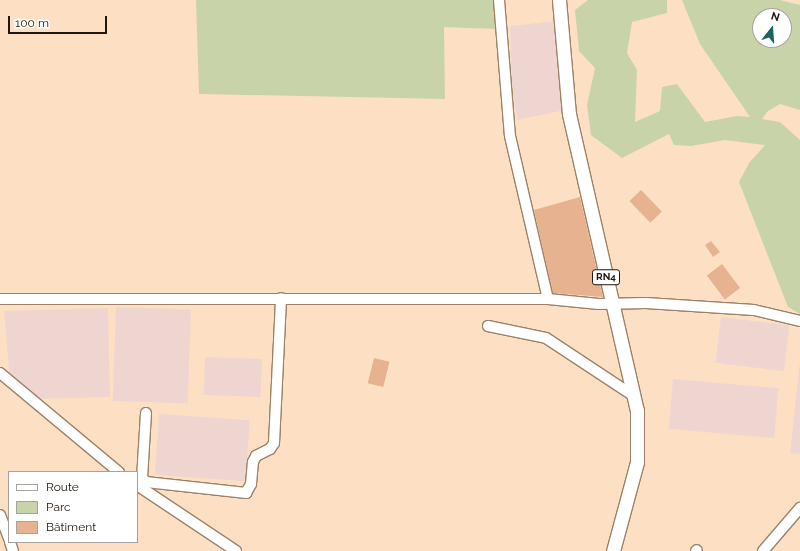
<!DOCTYPE html>
<html>
<head>
<meta charset="utf-8">
<style>
  body { margin:0 }
  #map { position:relative; width:800px; height:551px; overflow:hidden; background:#fde0c4; font-family:Raleway,sans-serif }
  div>[style] { position:absolute }
  .industrial>* { inset:0; background:#efd5cf; transform-origin:0 0 }
  .green>* { inset:0; background:#c8d3aa }
  .building>* { inset:0; background:#e6b28f; transform-origin:0 0 }
  .roads { filter:drop-shadow(1px 0 #9c8167) drop-shadow(-1px 0 #9c8167) drop-shadow(0 1px #9c8167) drop-shadow(0 -1px #9c8167) }
  .minor>* { height:10px; margin:-5px; padding:0 5px; transform-origin:5px; border-radius:5px; background:#fff }
  .major>* { height:13px; margin:-6.5px; padding:0 6.5px; transform-origin:6.5px; border-radius:6.5px; background:#fff }
  span { translate:-50% -50%; white-space:nowrap; text-align:center; line-height:1.15; -webkit-text-stroke:3.5px #fff; paint-order:stroke }
  .shield-label span { padding:1px 3px; background:#fff; border:1px solid; border-radius:3px; -webkit-text-stroke-width:0 }
  .shield-label { font-size:10px; color:#20160b; font-weight:700 }
  .legend { position:absolute; left:8px; top:471px; width:130px; height:72px; box-sizing:border-box; background:#fff; border:1px solid #a6a29d; margin:0; padding:5px 7px; list-style:none; font-size:12px; color:#20160b }
  .legend li { display:flex; align-items:center; gap:8px; height:20px }
  .legend b { width:20px; border:1px solid #a6a29d }
  .north { position:absolute; left:752px; top:8px; width:40px; height:40px; box-sizing:border-box; background:#fff; border:1px solid #a6a29d; border-radius:50%; rotate:17deg; font-size:11px; font-weight:700; line-height:16px; text-align:center; color:#20160b }
  .north::after { content:''; display:block; margin:auto; width:14px; height:18px; background:#196560; clip-path:polygon(50% 0,100% 100%,50% 72%,0 100%) }
  .scale { position:absolute; left:8px; top:16px; width:99px; height:18px; box-sizing:border-box; border:2px solid #20160b; border-top:0; padding-left:5px; font-size:12px; line-height:14px; white-space:nowrap; color:#20160b; -webkit-text-stroke:3px #fff; paint-order:stroke }
</style>
</head>
<body>
<div id="map">
  <div class="industrial">
    <div style="clip-path:polygon(556px 21px,565px 110px,517px 120px,512px 87px,510px 26px)"></div>
    <div style="left:116px;top:307px;width:75px;height:94px;rotate:2deg"></div>
    <div style="clip-path:polygon(108px 308px,110px 397px,31px 399px,10px 381px,4px 311px)"></div>
    <div style="left:721px;top:317px;width:69px;height:46px;rotate:7deg"></div>
    <div style="left:205px;top:357px;width:57px;height:38px;rotate:2deg"></div>
    <div style="clip-path:polygon(800px 360px,800px 454px,790px 453px)"></div>
    <div style="left:673px;top:379px;width:106px;height:50px;rotate:5deg"></div>
    <div style="left:159px;top:414px;width:91px;height:61px;rotate:4deg"></div>
  </div>
  <div class="green">
    <div style="clip-path:polygon(196px 0,493px 0,497px 29px,444px 27px,445px 99px,199px 94px)"></div>
    <div style="clip-path:polygon(evenodd,588px 0,667px 0,667px 13px,632px 22px,627px 53px,637px 70px,635px 122px,660px 111px,662px 87px,677px 84px,705px 122px,737px 116px,750px 117px,700px 44px,682px 0,780px 0,800px 5px,800px 110px,780px 104px,768px 111px,762px 119px,780px 122px,800px 140px,800px 314px,788px 307px,739px 182px,749px 163px,765px 145px,725px 140px,691px 146px,674px 145px,669px 134px,622px 158px,591px 135px,587px 105px,595px 68px,579px 51px,575px 10px,588px 0,760px 16px,784px 16px,784px 40px,760px 40px,760px 16px)"></div>
  </div>
  <div class="building">
    <div style="left:641px;top:190px;width:30px;height:16px;rotate:46deg"></div>
    <div style="clip-path:polygon(580px 197px,603px 297px,553px 293px,534px 210px)"></div>
    <div style="clip-path:polygon(711px 241px,720px 252px,713px 257px,705px 245px)"></div>
    <div style="left:722px;top:264px;width:30px;height:19px;rotate:53deg"></div>
    <div style="left:374px;top:358px;width:16px;height:26px;rotate:14deg"></div>
  </div>
  <div class="roads">
    <div class="minor">
      <div style="left:499px;top:0;width:136px;rotate:85.4deg"></div>
      <div style="left:510px;top:136px;width:167px;rotate:76.9deg"></div>
      <div style="left:0;top:299px;width:548px"></div>
      <div style="left:548px;top:299px;width:51px;rotate:5.6deg"></div>
      <div style="left:599px;top:304px;width:47px;rotate:-1.2deg"></div>
      <div style="left:646px;top:303px;width:108px;rotate:3.7deg"></div>
      <div style="left:754px;top:310px;width:47px;rotate:13.4deg"></div>
      <div style="left:488px;top:326px;width:59px;rotate:11.7deg"></div>
      <div style="left:546px;top:338px;width:105px;rotate:33.4deg"></div>
      <div style="left:0;top:373px;width:155px;rotate:39.8deg"></div>
      <div style="left:146px;top:413px;width:65px;rotate:93.5deg"></div>
      <div style="left:142px;top:478px;width:6px;rotate:45deg"></div>
      <div style="left:146px;top:482px;width:101px;rotate:6.3deg"></div>
      <div style="left:246px;top:493px;width:10px;rotate:-61deg"></div>
      <div style="left:251px;top:484px;width:22px;rotate:-85deg"></div>
      <div style="left:253px;top:462px;width:7px;rotate:-63deg"></div>
      <div style="left:256px;top:456px;width:16px;rotate:-27deg"></div>
      <div style="left:270px;top:449px;width:7px;rotate:-56deg"></div>
      <div style="left:274px;top:443px;width:145px;rotate:-87.2deg"></div>
      <div style="left:137px;top:485px;width:119px;rotate:33.7deg"></div>
      <div style="left:0;top:515px;width:26px;rotate:69deg"></div>
      <div style="left:10px;top:542px;width:9px;rotate:72deg"></div>
      <div style="left:696px;top:551px;width:1px;rotate:-45deg"></div>
      <div style="left:763px;top:551px;width:57px;rotate:-49.3deg"></div>
    </div>
    <div class="major">
      <div style="left:559px;top:0;width:114px;rotate:85deg"></div>
      <div style="left:569px;top:114px;width:304px;rotate:77.1deg"></div>
      <div style="left:637px;top:410px;width:52px;rotate:90deg"></div>
      <div style="left:637px;top:462px;width:92px;rotate:105.1deg"></div>
    </div>
  </div>
  <div class="shield-label">
    <span style="left:606px;top:277px">RN4</span>
  </div>
  <ul class="legend">
  <li><b style="height:5px;background:#fff"></b>Route</li>
  <li><b style="height:11px;background:#c8d3aa"></b>Parc</li>
  <li><b style="height:11px;background:#e6b28f"></b>Bâtiment</li>
  </ul>
  <div class="north">N</div>
  <div class="scale">100 m</div>
</div>
</body>
</html>
